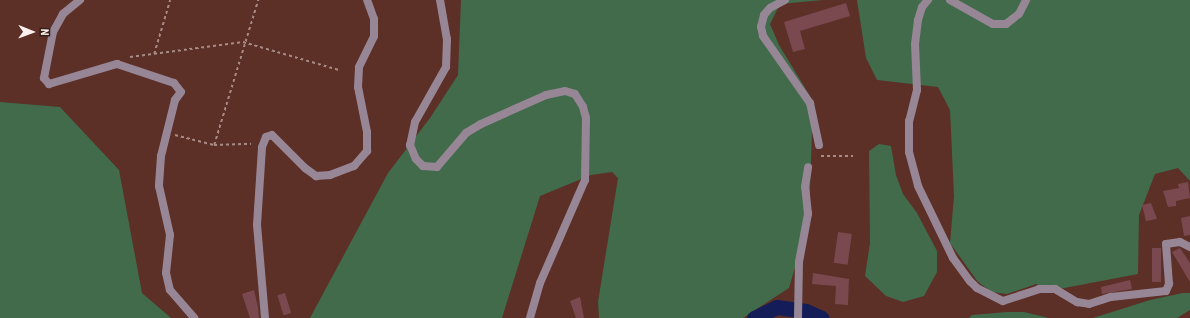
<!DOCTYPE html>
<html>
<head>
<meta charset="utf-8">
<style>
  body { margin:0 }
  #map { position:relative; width:1190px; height:318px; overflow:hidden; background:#5c2f27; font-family:"Roboto Condensed",sans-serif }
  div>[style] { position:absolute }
  .green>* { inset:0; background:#416b4b }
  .river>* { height:15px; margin:-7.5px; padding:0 7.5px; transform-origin:7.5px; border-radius:7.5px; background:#141d58 }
  .building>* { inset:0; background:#7a4950; transform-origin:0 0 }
  .path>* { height:1.5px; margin-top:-0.75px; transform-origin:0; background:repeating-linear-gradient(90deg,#a98b86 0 3px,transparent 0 6px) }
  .street>* { height:8px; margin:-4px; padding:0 4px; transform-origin:4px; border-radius:4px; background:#978695 }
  span { translate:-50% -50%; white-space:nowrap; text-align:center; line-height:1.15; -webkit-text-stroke:4px #331e1a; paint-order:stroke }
  .north { position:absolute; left:12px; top:12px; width:40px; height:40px; -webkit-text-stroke:3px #331e1a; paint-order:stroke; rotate:91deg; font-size:11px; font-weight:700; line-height:16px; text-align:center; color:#fdf0ee }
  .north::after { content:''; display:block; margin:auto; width:14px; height:18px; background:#fdf0ee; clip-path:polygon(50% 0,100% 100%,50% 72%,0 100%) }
</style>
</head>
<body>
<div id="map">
  <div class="green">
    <div style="clip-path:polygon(461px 0,823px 0,780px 4px,770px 24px,779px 45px,813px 101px,809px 220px,789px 288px,743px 318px,599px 318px,598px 302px,618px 178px,612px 172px,591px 175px,540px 196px,502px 318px,310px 318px,388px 173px,430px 118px,458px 75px)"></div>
    <div style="clip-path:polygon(857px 0,1190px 0,1190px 181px,1178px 168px,1155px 174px,1139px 215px,1138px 274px,1054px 290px,1036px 284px,1007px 294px,992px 292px,978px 282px,950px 243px,954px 196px,950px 110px,938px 87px,877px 80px,866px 58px)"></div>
    <div style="clip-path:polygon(0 102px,60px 107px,119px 170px,142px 293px,171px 318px,0 318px)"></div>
    <div style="clip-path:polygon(879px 144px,891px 146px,896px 175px,903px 194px,917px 213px,937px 251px,937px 272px,924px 296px,903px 302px,886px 296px,865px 276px,870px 243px,869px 151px)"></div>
    <div style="clip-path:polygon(1183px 293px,1190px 293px,1190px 310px,1177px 318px,1093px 318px,1150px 300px)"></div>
    <div style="clip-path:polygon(1007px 312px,1024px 312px,1049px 318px,969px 318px,972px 315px)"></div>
  </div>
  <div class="river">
    <div style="left:754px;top:318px;width:25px;rotate:-26deg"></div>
    <div style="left:777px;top:307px;width:29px;rotate:8deg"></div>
    <div style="left:806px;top:311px;width:17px;rotate:24deg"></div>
  </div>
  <div class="building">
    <div style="clip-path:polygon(846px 3px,850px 16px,800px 31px,805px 49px,793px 52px,784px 22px)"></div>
    <div style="clip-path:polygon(1188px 182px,1190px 198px,1176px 201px,1176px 206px,1168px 207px,1163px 191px,1179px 188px,1178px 184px)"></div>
    <div style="clip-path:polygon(1151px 203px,1157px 219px,1146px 221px,1142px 205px)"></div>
    <div style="clip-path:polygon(1190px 216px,1190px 235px,1184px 236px,1181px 218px)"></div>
    <div style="left:838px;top:232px;width:14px;height:31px;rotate:8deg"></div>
    <div style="left:1152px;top:248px;width:9px;height:34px"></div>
    <div style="clip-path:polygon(1180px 248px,1190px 263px,1190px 282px,1172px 252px)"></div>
    <div style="clip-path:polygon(813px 273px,849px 279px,848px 305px,835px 304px,836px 286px,812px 284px)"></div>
    <div style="clip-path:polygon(1130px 280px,1132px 289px,1102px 294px,1101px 287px)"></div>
    <div style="clip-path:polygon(254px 290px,258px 307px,259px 318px,250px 318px,242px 294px)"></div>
    <div style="left:285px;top:293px;width:21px;height:8px;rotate:73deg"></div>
    <div style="clip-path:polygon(580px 297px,584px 318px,576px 318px,570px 301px)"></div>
  </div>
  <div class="path">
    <div style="left:154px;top:54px;width:56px;rotate:-73.5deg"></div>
    <div style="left:130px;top:57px;width:114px;rotate:-7.6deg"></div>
    <div style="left:243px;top:42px;width:100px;rotate:16.3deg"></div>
    <div style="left:175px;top:135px;width:40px;rotate:14.4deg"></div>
    <div style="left:214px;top:145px;width:37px;rotate:-2deg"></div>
    <div style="left:214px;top:145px;width:152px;rotate:-73.1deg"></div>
    <div style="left:821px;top:156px;width:32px"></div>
  </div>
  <div class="street">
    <div style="left:80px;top:0;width:22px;rotate:141deg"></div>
    <div style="left:63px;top:14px;width:21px;rotate:119deg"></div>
    <div style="left:53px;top:32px;width:47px;rotate:101.1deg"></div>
    <div style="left:44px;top:78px;width:8px;rotate:50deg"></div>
    <div style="left:49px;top:84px;width:71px;rotate:-16.4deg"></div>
    <div style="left:117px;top:64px;width:60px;rotate:18.4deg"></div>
    <div style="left:174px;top:83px;width:11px;rotate:52deg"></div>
    <div style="left:181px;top:92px;width:10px;rotate:127deg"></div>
    <div style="left:175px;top:100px;width:58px;rotate:104deg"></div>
    <div style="left:161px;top:156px;width:30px;rotate:94deg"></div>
    <div style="left:159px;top:186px;width:50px;rotate:77.3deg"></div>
    <div style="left:170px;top:235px;width:38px;rotate:96deg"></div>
    <div style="left:166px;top:273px;width:17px;rotate:77deg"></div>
    <div style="left:170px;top:290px;width:37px;rotate:49deg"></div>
    <div style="left:440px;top:0;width:40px;rotate:80deg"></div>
    <div style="left:447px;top:39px;width:28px;rotate:92deg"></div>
    <div style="left:446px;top:67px;width:63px;rotate:119.4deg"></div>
    <div style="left:415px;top:122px;width:24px;rotate:102deg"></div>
    <div style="left:410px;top:145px;width:15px;rotate:67deg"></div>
    <div style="left:416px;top:159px;width:10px;rotate:45deg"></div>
    <div style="left:423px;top:166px;width:14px;rotate:4deg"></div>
    <div style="left:437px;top:167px;width:45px;rotate:-49.5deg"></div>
    <div style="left:466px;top:133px;width:17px;rotate:-31deg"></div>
    <div style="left:481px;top:124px;width:71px;rotate:-24deg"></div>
    <div style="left:546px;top:95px;width:19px;rotate:-12deg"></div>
    <div style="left:565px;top:91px;width:10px;rotate:17deg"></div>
    <div style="left:575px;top:94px;width:15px;rotate:58deg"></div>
    <div style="left:583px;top:107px;width:11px;rotate:75deg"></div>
    <div style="left:586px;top:118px;width:62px;rotate:90.9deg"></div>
    <div style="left:585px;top:180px;width:112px;rotate:113.6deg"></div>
    <div style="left:540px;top:283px;width:36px;rotate:106deg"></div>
    <div style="left:785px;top:0;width:17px;rotate:152deg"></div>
    <div style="left:770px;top:8px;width:9px;rotate:131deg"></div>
    <div style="left:764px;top:15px;width:12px;rotate:104deg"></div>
    <div style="left:761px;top:27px;width:9px;rotate:77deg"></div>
    <div style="left:763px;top:36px;width:82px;rotate:55deg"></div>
    <div style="left:810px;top:103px;width:43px;rotate:77.9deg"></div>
    <div style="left:928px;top:0;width:9px;rotate:131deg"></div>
    <div style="left:922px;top:7px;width:14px;rotate:107deg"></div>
    <div style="left:918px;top:20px;width:24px;rotate:97deg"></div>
    <div style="left:915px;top:44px;width:46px;rotate:87.5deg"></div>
    <div style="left:917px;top:90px;width:32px;rotate:104deg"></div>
    <div style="left:909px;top:121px;width:31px;rotate:90deg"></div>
    <div style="left:909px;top:152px;width:35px;rotate:75deg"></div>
    <div style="left:918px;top:186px;width:80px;rotate:64.1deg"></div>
    <div style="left:953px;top:258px;width:29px;rotate:54deg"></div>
    <div style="left:970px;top:281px;width:10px;rotate:45deg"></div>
    <div style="left:977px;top:288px;width:29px;rotate:27deg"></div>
    <div style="left:1003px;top:301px;width:38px;rotate:-18deg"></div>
    <div style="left:1039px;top:289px;width:16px"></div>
    <div style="left:1055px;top:289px;width:26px;rotate:31deg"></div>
    <div style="left:1077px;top:302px;width:12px;rotate:9deg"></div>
    <div style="left:1089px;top:304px;width:23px;rotate:-18deg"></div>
    <div style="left:1111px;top:297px;width:55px;rotate:-6.2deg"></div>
    <div style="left:1166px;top:291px;width:8px;rotate:-67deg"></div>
    <div style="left:1169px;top:284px;width:40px;rotate:-94.3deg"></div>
    <div style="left:1166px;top:244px;width:14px;rotate:-8deg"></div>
    <div style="left:1180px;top:242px;width:11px;rotate:27deg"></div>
    <div style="left:950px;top:0;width:49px;rotate:29.2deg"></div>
    <div style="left:993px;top:24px;width:13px"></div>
    <div style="left:1006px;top:24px;width:16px;rotate:-38deg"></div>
    <div style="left:1019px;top:14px;width:16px;rotate:-63deg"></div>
    <div style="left:265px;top:318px;width:93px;rotate:-94.9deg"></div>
    <div style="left:257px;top:225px;width:78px;rotate:-86.3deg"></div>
    <div style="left:262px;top:147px;width:11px;rotate:-68deg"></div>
    <div style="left:266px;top:137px;width:6px;rotate:-18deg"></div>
    <div style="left:272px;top:135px;width:47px;rotate:45deg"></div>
    <div style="left:305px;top:168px;width:14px;rotate:36deg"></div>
    <div style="left:316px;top:176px;width:14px;rotate:-4deg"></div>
    <div style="left:330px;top:175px;width:26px;rotate:-21deg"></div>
    <div style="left:354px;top:166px;width:20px;rotate:-49deg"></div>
    <div style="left:367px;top:151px;width:19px;rotate:-90deg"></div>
    <div style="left:367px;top:132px;width:46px;rotate:-101.3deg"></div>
    <div style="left:358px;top:87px;width:20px;rotate:-87deg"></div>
    <div style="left:359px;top:67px;width:34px;rotate:-64deg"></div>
    <div style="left:374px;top:36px;width:17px;rotate:-90deg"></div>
    <div style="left:374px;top:19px;width:20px;rotate:-110deg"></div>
    <div style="left:798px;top:318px;width:56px;rotate:-89deg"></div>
    <div style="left:799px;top:262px;width:49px;rotate:-79.4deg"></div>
    <div style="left:808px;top:214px;width:27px;rotate:-96deg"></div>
    <div style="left:805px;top:187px;width:20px;rotate:-81deg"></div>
  </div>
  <div class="north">N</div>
</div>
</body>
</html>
